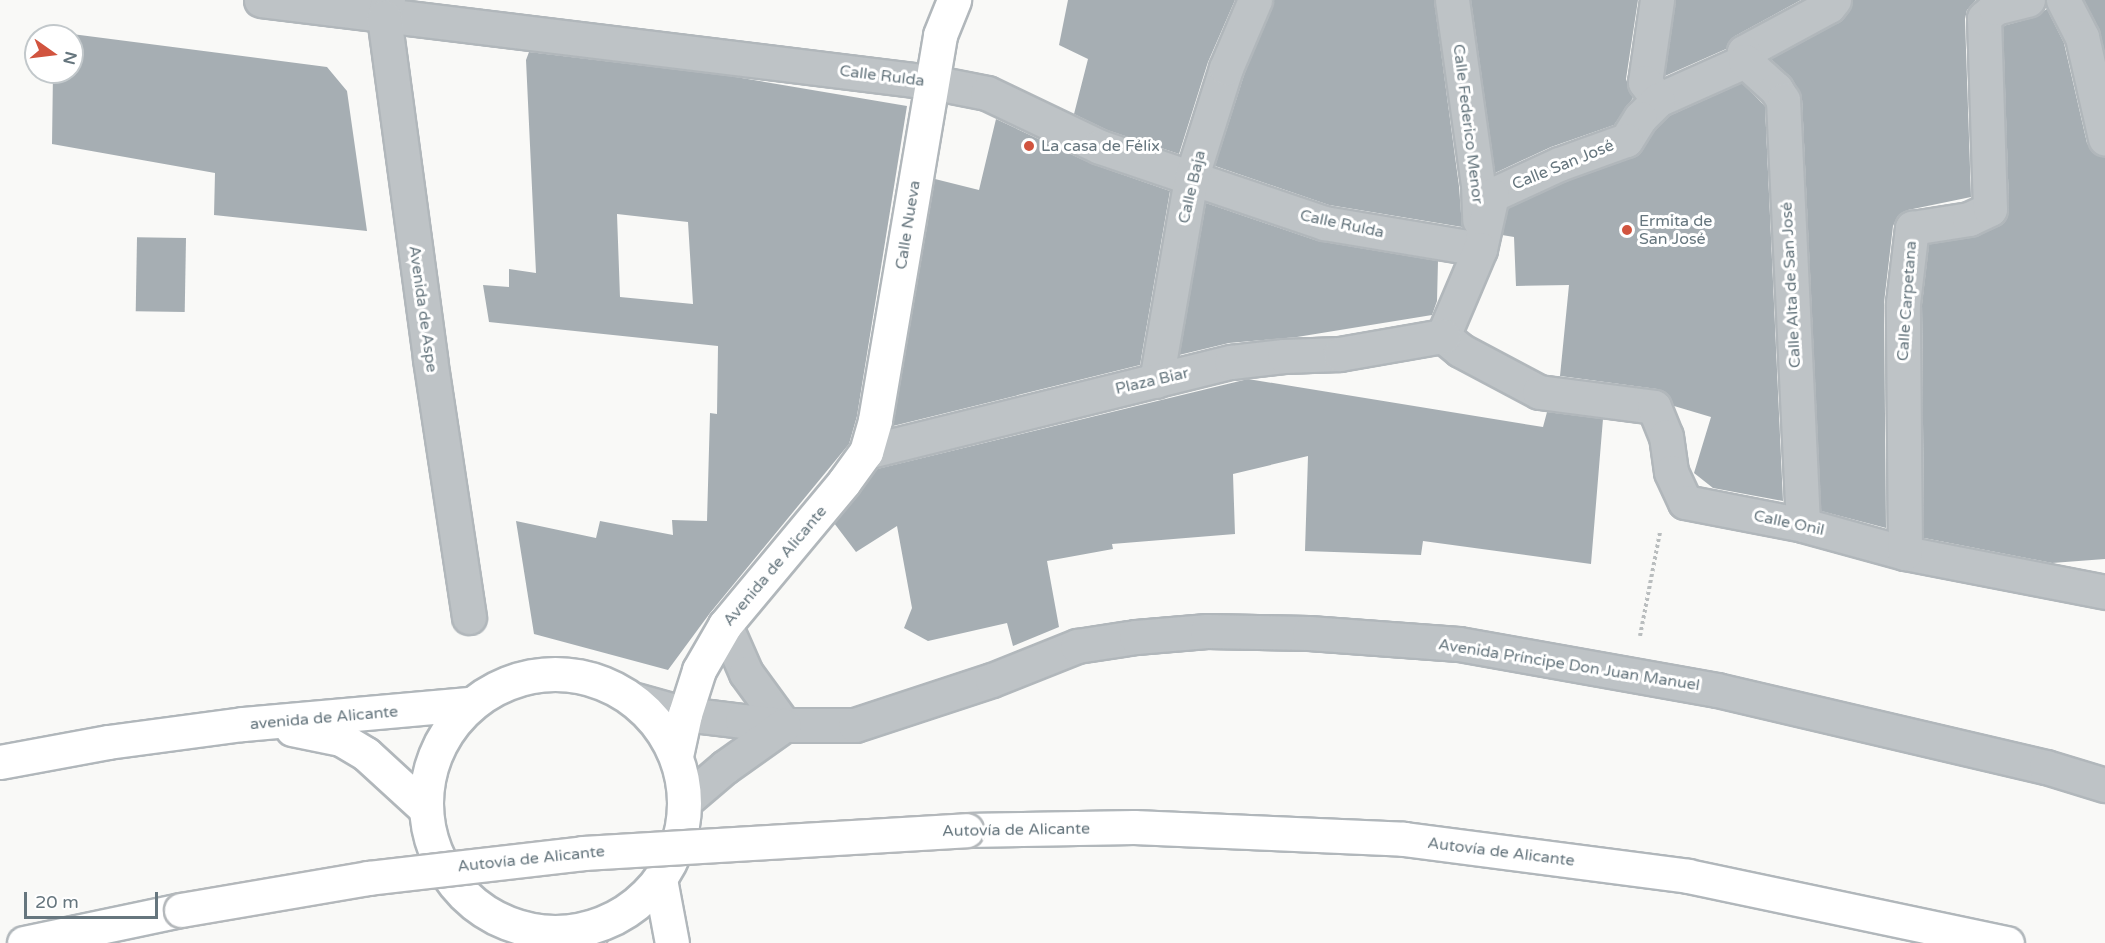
<!DOCTYPE html>
<html>
<head>
<meta charset="utf-8">
<style>
  body { margin:0 }
  #map { position:relative; width:2105px; height:943px; overflow:hidden; background:#f9f9f7; font-family:"Varela Round",sans-serif }
  div>[style] { position:absolute }
  .building>* { inset:0; background:#a6aeb3; transform-origin:0 0 }
  .path>* { height:4px; margin-top:-2px; transform-origin:0; background:repeating-linear-gradient(90deg,#b9bdbe 0 3px,transparent 0 6px) }
  .roads { filter:drop-shadow(2px 0 #b1b7bb) drop-shadow(-2px 0 #b1b7bb) drop-shadow(0 2px #b1b7bb) drop-shadow(0 -2px #b1b7bb) }
  .street>* { height:33px; margin:-16.5px; padding:0 16.5px; transform-origin:16.5px; border-radius:16.5px; background:#bec3c6 }
  .secondary>* { height:33px; margin:-16.5px; padding:0 16.5px; transform-origin:16.5px; border-radius:16.5px; background:#fff }
  .secondary>.ring { margin:-16.5px; padding:0; box-sizing:content-box; background:none; border:33px solid #fff; border-radius:50% }
  .highway>* { height:33px; margin:-16.5px; padding:0 16.5px; transform-origin:16.5px; border-radius:16.5px; background:#fff }
  .bridges { filter:drop-shadow(2px 0 #b4b8bb) drop-shadow(-2px 0 #b4b8bb) drop-shadow(0 2px #b4b8bb) drop-shadow(0 -2px #b4b8bb) }
  .highway-bridge>* { height:33px; margin:-16.5px; padding:0 16.5px; transform-origin:16.5px; border-radius:16.5px; background:#fff }
  .dots>* { width:16px; height:16px; translate:-50% -50%; box-sizing:border-box; border:3px solid #fff; border-radius:50% }
  span { translate:-50% -50%; white-space:nowrap; text-align:center; line-height:1.15; -webkit-text-stroke:6px #fff; paint-order:stroke }
  .street-label { font-size:16px; color:#66767e }
  .poi-label { font-size:16px; color:#66767e }
  .left { translate:0 -50%; text-align:left }
  .north { position:absolute; left:24px; top:24px; width:60px; height:60px; box-sizing:border-box; background:#fff; border:2px solid #c2c8cb; border-radius:50%; rotate:104deg; font-size:16px; font-weight:700; line-height:24px; text-align:center; color:#66767e }
  .north::after { content:''; display:block; margin:auto; width:21px; height:27px; background:#d1543f; clip-path:polygon(50% 0,100% 100%,50% 72%,0 100%) }
  .scale { position:absolute; left:24px; top:892px; width:134px; height:27px; box-sizing:border-box; border:3px solid #66767e; border-top:0; padding-left:8px; font-size:18px; line-height:21px; white-space:nowrap; color:#66767e; -webkit-text-stroke:4px #fff; paint-order:stroke }
</style>
</head>
<body>
<div id="map">
  <div class="building">
    <div style="clip-path:polygon(1068px 0,1235px 0,1208px 62px,1179px 154px,1107px 130px,1074px 114px,1088px 59px,1059px 45px)"></div>
    <div style="clip-path:polygon(1273px 0,1434px 0,1459px 186px,1462px 227px,1329px 205px,1215px 166px,1244px 75px)"></div>
    <div style="clip-path:polygon(1471px 0,1638px 0,1626px 79px,1633px 98px,1614px 125px,1551px 147px,1495px 173px)"></div>
    <div style="clip-path:polygon(1675px 0,1801px 0,1735px 36px,1726px 49px,1665px 76px)"></div>
    <div style="clip-path:polygon(1852px 0,1976px 0,1967px 10px,1965px 19px,1971px 197px,1908px 210px,1898px 216px,1893px 226px,1884px 303px,1886px 528px,1821px 511px,1802px 99px,1792px 79px,1771px 59px,1838px 22px,1849px 12px)"></div>
    <div style="clip-path:polygon(2084px 0,2105px 0,2105px 54px,2099px 29px)"></div>
    <div style="clip-path:polygon(2047px 9px,2064px 43px,2087px 143px,2092px 151px,2105px 156px,2105px 559px,2052px 563px,1924px 538px,1922px 304px,1929px 244px,1977px 236px,1998px 226px,2006px 218px,2009px 208px,2003px 26px,2032px 18px)"></div>
    <div style="clip-path:polygon(72px 34px,327px 67px,347px 91px,367px 231px,214px 215px,215px 173px,52px 144px,53px 72px,72px 72px)"></div>
    <div style="clip-path:polygon(evenodd,529px 52px,730px 76px,907px 106px,857px 416px,849px 444px,710px 613px,668px 670px,534px 634px,516px 521px,596px 538px,600px 521px,673px 535px,672px 520px,707px 521px,710px 413px,717px 414px,718px 346px,489px 322px,483px 285px,509px 287px,509px 269px,536px 273px,526px 60px,529px 52px,617px 214px,688px 222px,693px 304px,620px 297px,617px 214px)"></div>
    <div style="clip-path:polygon(1742px 83px,1765px 106px,1783px 501px,1713px 488px,1694px 473px,1711px 417px,1674px 406px,1666px 393px,1657px 389px,1560px 376px,1569px 285px,1516px 286px,1514px 237px,1502px 235px,1508px 208px,1566px 181px,1632px 158px,1642px 150px,1655px 130px,1669px 116px)"></div>
    <div style="clip-path:polygon(996px 119px,1092px 164px,1170px 191px,1140px 365px,893px 426px,935px 179px,979px 190px)"></div>
    <div style="clip-path:polygon(1206px 203px,1318px 241px,1438px 261px,1437px 301px,1432px 315px,1297px 337px,1229px 343px,1179px 355px)"></div>
    <div style="left:186px;top:238px;width:74px;height:49px;rotate:91deg"></div>
    <div style="clip-path:polygon(1248px 379px,1543px 427px,1547px 412px,1603px 419px,1591px 564px,1423px 541px,1421px 555px,1305px 551px,1308px 456px,1233px 474px,1235px 534px,1112px 544px,1113px 549px,1047px 561px,1059px 627px,1013px 646px,1007px 623px,928px 641px,904px 628px,912px 608px,897px 526px,856px 552px,834px 523px,877px 469px)"></div>
  </div>
  <div class="path">
    <div style="left:1640px;top:636px;width:106px;rotate:-79.1deg"></div>
    <div style="left:586px;top:929px;width:26px;rotate:32deg"></div>
  </div>
  <div class="roads">
    <div class="street">
      <div style="left:261px;top:0;width:675px;rotate:6.98deg"></div>
      <div style="left:931px;top:82px;width:57px;rotate:11.1deg"></div>
      <div style="left:987px;top:93px;width:125px;rotate:25.5deg"></div>
      <div style="left:1100px;top:147px;width:237px;rotate:18.7deg"></div>
      <div style="left:1324px;top:223px;width:158px;rotate:9.5deg"></div>
      <div style="left:388px;top:0;width:17px;rotate:103deg"></div>
      <div style="left:384px;top:17px;width:345px;rotate:82.3deg"></div>
      <div style="left:430px;top:359px;width:261px;rotate:81.4deg"></div>
      <div style="left:1452px;top:0;width:186px;rotate:82deg"></div>
      <div style="left:1478px;top:184px;width:36px;rotate:88deg"></div>
      <div style="left:1657px;top:0;width:83px;rotate:98.3deg"></div>
      <div style="left:1645px;top:82px;width:22px;rotate:54deg"></div>
      <div style="left:1834px;top:0;width:8px;rotate:130deg"></div>
      <div style="left:1829px;top:6px;width:97px;rotate:151.6deg"></div>
      <div style="left:1744px;top:52px;width:9px;rotate:84deg"></div>
      <div style="left:1745px;top:61px;width:95px;rotate:155.9deg"></div>
      <div style="left:1658px;top:100px;width:25px;rotate:135deg"></div>
      <div style="left:1640px;top:118px;width:26px;rotate:122deg"></div>
      <div style="left:1626px;top:140px;width:71px;rotate:160.3deg"></div>
      <div style="left:1559px;top:164px;width:74px;rotate:155.2deg"></div>
      <div style="left:1492px;top:195px;width:55px;rotate:102.5deg"></div>
      <div style="left:1480px;top:249px;width:95px;rotate:113deg"></div>
      <div style="left:1443px;top:336px;width:22px;rotate:39deg"></div>
      <div style="left:1460px;top:350px;width:89px;rotate:28deg"></div>
      <div style="left:1539px;top:392px;width:116px;rotate:7.4deg"></div>
      <div style="left:1654px;top:407px;width:31px;rotate:68deg"></div>
      <div style="left:1666px;top:436px;width:36px;rotate:82deg"></div>
      <div style="left:1671px;top:472px;width:33px;rotate:65deg"></div>
      <div style="left:1685px;top:502px;width:120px;rotate:11deg"></div>
      <div style="left:1803px;top:525px;width:106px;rotate:15.4deg"></div>
      <div style="left:1905px;top:553px;width:204px;rotate:11deg"></div>
      <div style="left:2063px;top:0;width:42px;rotate:62.8deg"></div>
      <div style="left:2082px;top:37px;width:104px;rotate:77.2deg"></div>
      <div style="left:1745px;top:61px;width:42px;rotate:42.1deg"></div>
      <div style="left:1776px;top:89px;width:13px;rotate:58deg"></div>
      <div style="left:1783px;top:100px;width:425px;rotate:87.3deg"></div>
      <div style="left:1156px;top:381px;width:205px;rotate:-80.2deg"></div>
      <div style="left:1191px;top:179px;width:116px;rotate:-72.5deg"></div>
      <div style="left:1226px;top:68px;width:74px;rotate:-66.9deg"></div>
      <div style="left:866px;top:452px;width:376px;rotate:-13.9deg"></div>
      <div style="left:1231px;top:362px;width:53px;rotate:-6.5deg"></div>
      <div style="left:1284px;top:356px;width:56px;rotate:-2deg"></div>
      <div style="left:1340px;top:354px;width:105px;rotate:-9.9deg"></div>
      <div style="left:1905px;top:553px;width:250px;rotate:-90.5deg"></div>
      <div style="left:1903px;top:303px;width:76px;rotate:-83.2deg"></div>
      <div style="left:1912px;top:228px;width:58px;rotate:-9deg"></div>
      <div style="left:1969px;top:219px;width:23px;rotate:-25deg"></div>
      <div style="left:1990px;top:209px;width:191px;rotate:-91.8deg"></div>
      <div style="left:1984px;top:18px;width:15px;rotate:-42deg"></div>
      <div style="left:1995px;top:8px;width:34px;rotate:-14deg"></div>
      <div style="left:725px;top:625px;width:52px;rotate:66.4deg"></div>
      <div style="left:746px;top:673px;width:64px;rotate:53.8deg"></div>
      <div style="left:636px;top:700px;width:51px;rotate:15.9deg"></div>
      <div style="left:685px;top:714px;width:57px;rotate:7deg"></div>
      <div style="left:742px;top:721px;width:42px;rotate:5.4deg"></div>
      <div style="left:784px;top:725px;width:71px"></div>
      <div style="left:855px;top:725px;width:144px;rotate:-18.2deg"></div>
      <div style="left:992px;top:680px;width:92px;rotate:-21.8deg"></div>
      <div style="left:1077px;top:646px;width:60px;rotate:-8.7deg"></div>
      <div style="left:1136px;top:637px;width:71px;rotate:-4.8deg"></div>
      <div style="left:1207px;top:631px;width:102px;rotate:1.1deg"></div>
      <div style="left:1309px;top:633px;width:150px;rotate:4.2deg"></div>
      <div style="left:1459px;top:644px;width:262px;rotate:10.1deg"></div>
      <div style="left:1717px;top:690px;width:338px;rotate:13.2deg"></div>
      <div style="left:2046px;top:767px;width:62px;rotate:17deg"></div>
      <div style="left:685px;top:801px;width:52px;rotate:-40.4deg"></div>
      <div style="left:725px;top:767px;width:72px;rotate:-35.4deg"></div>
    </div>
    <div class="secondary">
      <div class="ring" style="left:426px;top:674px;width:225px;height:225px"></div>
      <div style="left:292px;top:729px;width:50px;rotate:11.5deg"></div>
      <div style="left:341px;top:739px;width:29px;rotate:31deg"></div>
      <div style="left:366px;top:754px;width:80px;rotate:42.5deg"></div>
      <div style="left:676px;top:756px;width:43px;rotate:-77.9deg"></div>
      <div style="left:685px;top:714px;width:46px;rotate:-72.3deg"></div>
      <div style="left:699px;top:670px;width:52px;rotate:-60deg"></div>
      <div style="left:725px;top:625px;width:186px;rotate:-50.2deg"></div>
      <div style="left:844px;top:482px;width:37px;rotate:-54deg"></div>
      <div style="left:866px;top:452px;width:33px;rotate:-74deg"></div>
      <div style="left:875px;top:420px;width:390px;rotate:-80.4deg"></div>
      <div style="left:940px;top:35px;width:38px;rotate:-68deg"></div>
      <div style="left:0;top:762px;width:110px;rotate:-10.5deg"></div>
      <div style="left:108px;top:742px;width:136px;rotate:-7.6deg"></div>
      <div style="left:243px;top:724px;width:227px;rotate:-5.1deg"></div>
      <div style="left:660px;top:879px;width:65px;rotate:79.4deg"></div>
    </div>
    <div class="highway">
      <div style="left:966px;top:830px;width:168px;rotate:-1deg"></div>
      <div style="left:1134px;top:827px;width:270px;rotate:2.5deg"></div>
      <div style="left:1404px;top:839px;width:286px;rotate:7.4deg"></div>
      <div style="left:1688px;top:876px;width:326px;rotate:11.9deg"></div>
      <div style="left:24px;top:943px;width:160px;rotate:-11.9deg"></div>
    </div>
  </div>
  <div class="bridges">
    <div class="highway-bridge">
      <div style="left:181px;top:910px;width:190px;rotate:-9.7deg"></div>
      <div style="left:368px;top:878px;width:216px;rotate:-6.6deg"></div>
      <div style="left:583px;top:853px;width:384px;rotate:-3.4deg"></div>
    </div>
  </div>
  <div class="dots">
    <div style="left:1029px;top:146px;background:#d1543f"></div>
    <div style="left:1627px;top:230px;background:#d1543f"></div>
  </div>
  <div class="street-label">
    <span style="left:882px;top:76px;rotate:7deg">Calle Rulda</span>
    <span style="left:1468px;top:124px;rotate:83deg">Calle Federico Menor</span>
    <span style="left:1563px;top:165px;rotate:-22deg">Calle San José</span>
    <span style="left:1192px;top:187px;rotate:-77deg">Calle Baja</span>
    <span style="left:1342px;top:224px;rotate:12deg">Calle Rulda</span>
    <span style="left:908px;top:225px;rotate:-81deg">Calle Nueva</span>
    <span style="left:1791px;top:285px;rotate:-93deg">Calle Alta de San José</span>
    <span style="left:1907px;top:301px;rotate:-86deg">Calle Carpetana</span>
    <span style="left:423px;top:309px;rotate:82deg">Avenida de Aspe</span>
    <span style="left:1152px;top:381px;rotate:-13deg">Plaza Biar</span>
    <span style="left:1789px;top:523px;rotate:12deg">Calle Onil</span>
    <span style="left:775px;top:566px;rotate:-50deg">Avenida de Alicante</span>
    <span style="left:1569px;top:665px;rotate:9deg">Avenida Príncipe Don Juan Manuel</span>
    <span style="left:324px;top:718px;rotate:-5deg">avenida de Alicante</span>
    <span style="left:1016px;top:830px;rotate:-1deg">Autovía de Alicante</span>
    <span style="left:1501px;top:852px;rotate:7deg">Autovía de Alicante</span>
    <span style="left:531px;top:859px;rotate:-6deg">Autovía de Alicante</span>
  </div>
  <div class="poi-label">
    <span class="left" style="left:1041px;top:146px">La casa de Félix</span>
    <span class="left" style="left:1639px;top:230px">Ermita de<br>San José</span>
  </div>
  <div class="north">N</div>
  <div class="scale">20 m</div>
</div>
</body>
</html>
